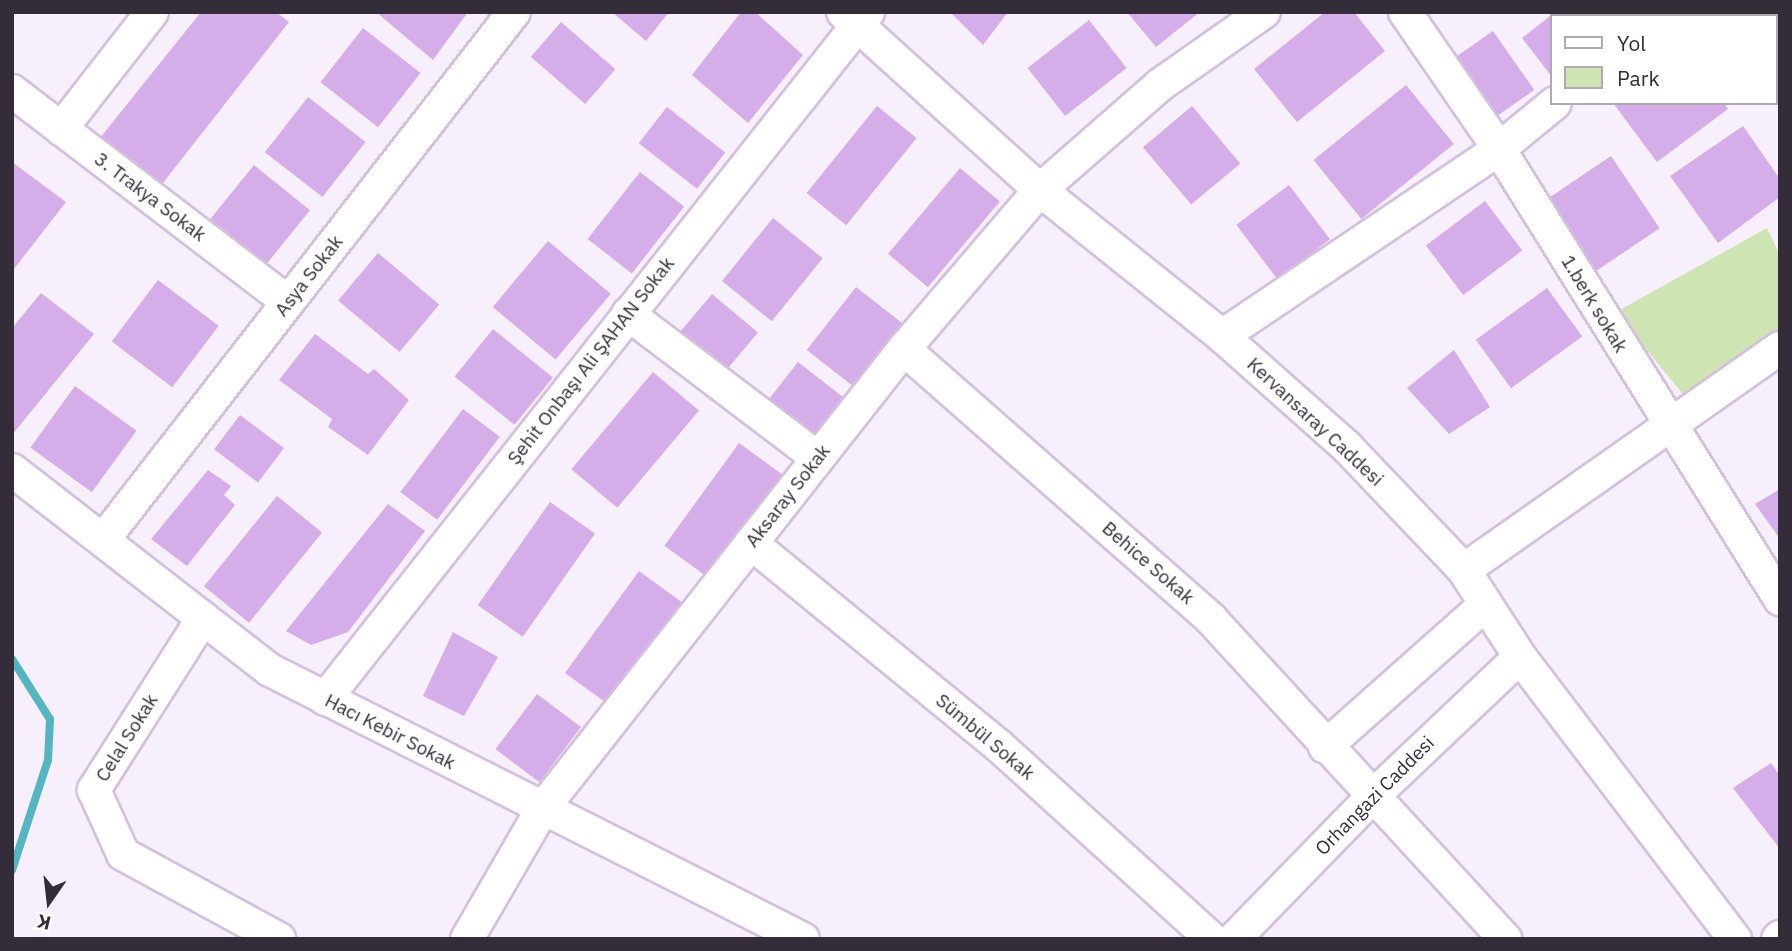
<!DOCTYPE html>
<html>
<head>
<meta charset="utf-8">
<style>
  body { margin:0 }
  #map { position:relative; width:1792px; height:951px; overflow:hidden; background:#f7effc; font-family:"IBM Plex Sans",sans-serif }
  div>[style] { position:absolute }
  .green>* { inset:0; background:#cee5b3 }
  .stream>* { height:8px; margin:-4px; padding:0 4px; transform-origin:4px; border-radius:4px; background:#55b5c2 }
  .building>* { inset:0; background:#d5ade8; transform-origin:0 0 }
  .roads { filter:drop-shadow(2px 0 #d4bfdf) drop-shadow(-2px 0 #d4bfdf) drop-shadow(0 2px #d4bfdf) drop-shadow(0 -2px #d4bfdf) }
  .street>* { height:32px; margin:-16px; padding:0 16px; transform-origin:16px; border-radius:16px; background:#fff }
  span { translate:-50% -50%; white-space:nowrap; text-align:center; line-height:1.15; -webkit-text-stroke:5px #fff; paint-order:stroke }
  .street-label { font-size:19px; color:#352c39 }
  .frame { position:absolute; inset:0; border:14px solid #352c39; pointer-events:none }
  .legend { position:absolute; left:1550px; top:14px; width:228px; height:91px; box-sizing:border-box; background:#fff; border:2px solid #aeabb0; margin:0; padding:9px 12px; list-style:none; font-size:21px; color:#352c39 }
  .legend li { display:flex; align-items:center; gap:14px; height:35px }
  .legend b { width:35px; border:2px solid #aeabb0 }
  .north { position:absolute; left:14px; top:867px; width:70px; height:70px; -webkit-text-stroke:5px #fff; paint-order:stroke; rotate:194deg; font-size:19px; font-weight:700; line-height:28px; text-align:center; color:#352c39 }
  .north::after { content:''; display:block; margin:auto; width:24px; height:32px; background:#352c39; clip-path:polygon(50% 0,100% 100%,50% 72%,0 100%) }
</style>
</head>
<body>
<div id="map">
  <div class="green">
    <div style="clip-path:polygon(1767px 228px,1780px 255px,1780px 331px,1686px 398px,1616px 312px)"></div>
  </div>
  <div class="stream">
    <div style="left:12px;top:659px;width:71px;rotate:57.7deg"></div>
    <div style="left:50px;top:719px;width:41px;rotate:92.8deg"></div>
    <div style="left:48px;top:760px;width:116px;rotate:108.1deg"></div>
  </div>
  <div class="building">
    <div style="clip-path:polygon(201px 12px,276px 12px,289px 22px,159px 188px,100px 138px)"></div>
    <div style="clip-path:polygon(376px 12px,468px 12px,433px 60px)"></div>
    <div style="clip-path:polygon(612px 12px,669px 12px,646px 41px)"></div>
    <div style="clip-path:polygon(741px 12px,755px 12px,803px 55px,748px 123px,692px 75px)"></div>
    <div style="clip-path:polygon(950px 12px,1008px 12px,983px 45px)"></div>
    <div style="clip-path:polygon(1127px 12px,1200px 12px,1156px 47px)"></div>
    <div style="clip-path:polygon(1325px 12px,1354px 12px,1385px 51px,1297px 122px,1254px 69px)"></div>
    <div style="clip-path:polygon(1555px 12px,1641px 12px,1552px 16px,1552px 77px,1522px 38px)"></div>
    <div style="clip-path:polygon(1727px 12px,1780px 12px,1780px 71px,1776px 74px,1776px 16px,1723px 16px)"></div>
    <div style="left:1089px;top:20px;width:61px;height:78px;rotate:52deg"></div>
    <div style="left:561px;top:22px;width:72px;height:46px;rotate:41deg"></div>
    <div style="left:363px;top:28px;width:73px;height:69px;rotate:38deg"></div>
    <div style="left:1493px;top:31px;width:72px;height:49px;rotate:55deg"></div>
    <div style="left:1406px;top:85px;width:76px;height:119px;rotate:51deg"></div>
    <div style="left:308px;top:97px;width:73px;height:70px;rotate:38deg"></div>
    <div style="clip-path:polygon(1613px 103px,1724px 103px,1728px 109px,1657px 162px)"></div>
    <div style="left:877px;top:106px;width:51px;height:112px;rotate:39deg"></div>
    <div style="left:1192px;top:106px;width:75px;height:64px;rotate:50deg"></div>
    <div style="left:667px;top:107px;width:74px;height:46px;rotate:38deg"></div>
    <div style="clip-path:polygon(1743px 126px,1780px 179px,1780px 197px,1718px 243px,1670px 176px)"></div>
    <div style="left:1611px;top:156px;width:87px;height:79px;rotate:56deg"></div>
    <div style="clip-path:polygon(12px 162px,66px 202px,14px 269px,12px 267px)"></div>
    <div style="left:254px;top:165px;width:72px;height:70px;rotate:39deg"></div>
    <div style="left:960px;top:168px;width:52px;height:112px;rotate:40deg"></div>
    <div style="left:640px;top:172px;width:56px;height:85px;rotate:38deg"></div>
    <div style="left:1289px;top:185px;width:68px;height:66px;rotate:53deg"></div>
    <div style="left:1485px;top:201px;width:62px;height:74px;rotate:53deg"></div>
    <div style="left:773px;top:218px;width:64px;height:81px;rotate:39deg"></div>
    <div style="left:548px;top:241px;width:82px;height:86px;rotate:40deg"></div>
    <div style="left:378px;top:253px;width:80px;height:62px;rotate:40deg"></div>
    <div style="left:158px;top:280px;width:76px;height:77px;rotate:37deg"></div>
    <div style="left:856px;top:287px;width:65px;height:80px;rotate:38deg"></div>
    <div style="left:1547px;top:288px;width:60px;height:88px;rotate:54deg"></div>
    <div style="clip-path:polygon(41px 293px,94px 334px,12px 435px,12px 328px)"></div>
    <div style="left:712px;top:294px;width:60px;height:49px;rotate:40deg"></div>
    <div style="left:493px;top:329px;width:77px;height:61px;rotate:39deg"></div>
    <div style="clip-path:polygon(315px 334px,368px 374px,374px 369px,409px 400px,368px 455px,328px 427px,332px 419px,279px 380px)"></div>
    <div style="clip-path:polygon(1454px 350px,1490px 407px,1449px 434px,1407px 388px)"></div>
    <div style="left:798px;top:362px;width:65px;height:47px;rotate:38deg"></div>
    <div style="left:653px;top:372px;width:60px;height:127px;rotate:40deg"></div>
    <div style="left:75px;top:386px;width:76px;height:76px;rotate:36deg"></div>
    <div style="left:463px;top:409px;width:46px;height:104px;rotate:37deg"></div>
    <div style="left:240px;top:415px;width:55px;height:43px;rotate:37deg"></div>
    <div style="left:739px;top:443px;width:57px;height:127px;rotate:36deg"></div>
    <div style="clip-path:polygon(208px 470px,231px 486px,224px 495px,235px 505px,187px 566px,151px 539px)"></div>
    <div style="clip-path:polygon(1780px 489px,1780px 539px,1755px 504px)"></div>
    <div style="left:277px;top:496px;width:58px;height:116px;rotate:39deg"></div>
    <div style="left:550px;top:502px;width:55px;height:126px;rotate:35deg"></div>
    <div style="clip-path:polygon(388px 504px,425px 531px,348px 632px,311px 645px,286px 631px)"></div>
    <div style="left:639px;top:571px;width:56px;height:126px;rotate:36deg"></div>
    <div style="clip-path:polygon(453px 632px,498px 657px,464px 716px,423px 696px)"></div>
    <div style="left:537px;top:694px;width:55px;height:69px;rotate:37deg"></div>
    <div style="clip-path:polygon(1771px 763px,1780px 776px,1780px 849px,1733px 788px)"></div>
  </div>
  <div class="roads">
    <div class="street">
      <div style="left:843px;top:12px;width:266px;rotate:42.1deg"></div>
      <div style="left:1040px;top:190px;width:233px;rotate:38.7deg"></div>
      <div style="left:1222px;top:336px;width:167px;rotate:41.6deg"></div>
      <div style="left:1347px;top:447px;width:170px;rotate:46.4deg"></div>
      <div style="left:1464px;top:570px;width:103px;rotate:57.2deg"></div>
      <div style="left:1520px;top:657px;width:355px;rotate:52.7deg"></div>
      <div style="left:1405px;top:12px;width:166px;rotate:55.5deg"></div>
      <div style="left:1499px;top:149px;width:531px;rotate:58.02deg"></div>
      <div style="left:1666px;top:16px;width:6px;rotate:-45deg"></div>
      <div style="left:12px;top:91px;width:347px;rotate:37.4deg"></div>
      <div style="left:61px;top:129px;width:148px;rotate:-52.1deg"></div>
      <div style="left:628px;top:314px;width:238px;rotate:37.2deg"></div>
      <div style="left:1222px;top:336px;width:334px;rotate:-34deg"></div>
      <div style="left:1499px;top:149px;width:72px;rotate:-39.4deg"></div>
      <div style="left:904px;top:349px;width:409px;rotate:41.3deg"></div>
      <div style="left:1211px;top:619px;width:435px;rotate:47.4deg"></div>
      <div style="left:12px;top:470px;width:326px;rotate:37.8deg"></div>
      <div style="left:270px;top:670px;width:597px;rotate:26.78deg"></div>
      <div style="left:103px;top:540px;width:669px;rotate:-52.1deg"></div>
      <div style="left:751px;top:543px;width:320px;rotate:39.3deg"></div>
      <div style="left:999px;top:746px;width:287px;rotate:42.2deg"></div>
      <div style="left:1464px;top:570px;width:386px;rotate:-35.1deg"></div>
      <div style="left:203px;top:618px;width:204px;rotate:122.4deg"></div>
      <div style="left:94px;top:790px;width:70px;rotate:65.6deg"></div>
      <div style="left:123px;top:854px;width:178px;rotate:28.6deg"></div>
      <div style="left:325px;top:699px;width:876px;rotate:-51.68deg"></div>
      <div style="left:1325px;top:747px;width:215px;rotate:-41.6deg"></div>
      <div style="left:467px;top:939px;width:151px;rotate:-59.9deg"></div>
      <div style="left:543px;top:808px;width:584px;rotate:-51.82deg"></div>
      <div style="left:904px;top:349px;width:209px;rotate:-49.5deg"></div>
      <div style="left:1040px;top:190px;width:159px;rotate:-41.2deg"></div>
      <div style="left:1160px;top:85px;width:127px;rotate:-35.1deg"></div>
      <div style="left:1234px;top:939px;width:199px;rotate:-45.8deg"></div>
      <div style="left:1373px;top:796px;width:202px;rotate:-43.4deg"></div>
      <div style="left:1778px;top:939px;width:3px;rotate:-45deg"></div>
    </div>
  </div>
  <div class="street-label">
    <span style="left:150px;top:197px;rotate:37deg">3. Trakya Sokak</span>
    <span style="left:309px;top:276px;rotate:-52deg">Asya Sokak</span>
    <span style="left:1594px;top:304px;rotate:59deg">1.berk sokak</span>
    <span style="left:591px;top:361px;rotate:-52deg">Şehit Onbaşı Ali ŞAHAN Sokak</span>
    <span style="left:1315px;top:422px;rotate:43deg">Kervansaray Caddesi</span>
    <span style="left:788px;top:496px;rotate:-52deg">Aksaray Sokak</span>
    <span style="left:1148px;top:563px;rotate:41deg">Behice Sokak</span>
    <span style="left:390px;top:732px;rotate:27deg">Hacı Kebir Sokak</span>
    <span style="left:985px;top:737px;rotate:40deg">Sümbül Sokak</span>
    <span style="left:127px;top:738px;rotate:-58deg">Celal Sokak</span>
    <span style="left:1375px;top:796px;rotate:-45deg">Orhangazi Caddesi</span>
  </div>
  <div class="frame"></div>
  <ul class="legend">
  <li><b style="height:9px;background:#fff"></b>Yol</li>
  <li><b style="height:19px;background:#cee5b3"></b>Park</li>
  </ul>
  <div class="north">K</div>
</div>
</body>
</html>
